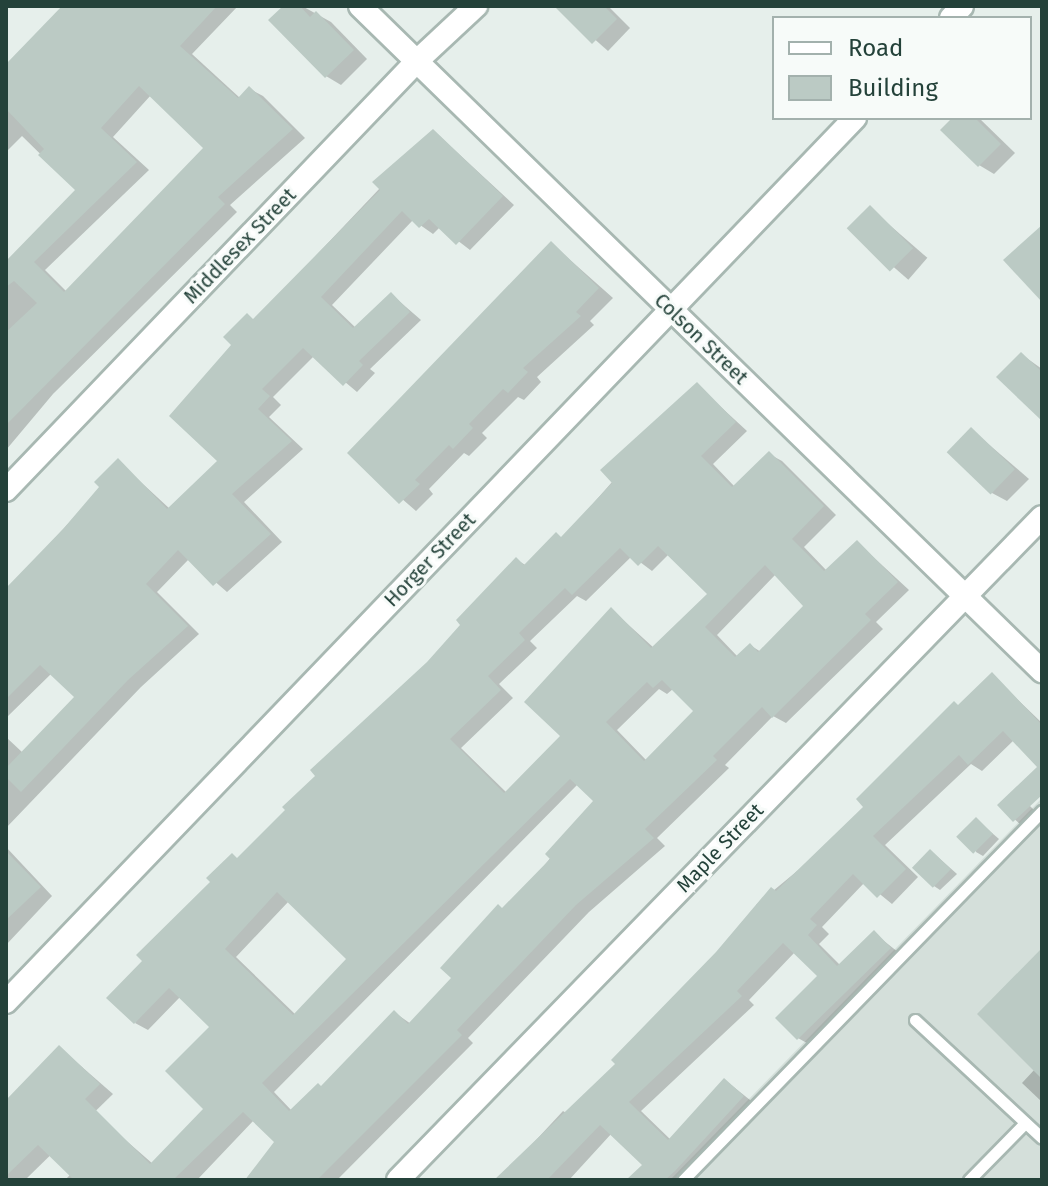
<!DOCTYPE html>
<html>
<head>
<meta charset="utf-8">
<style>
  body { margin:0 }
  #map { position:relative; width:1048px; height:1186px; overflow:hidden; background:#e6efeb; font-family:"Fira Sans",sans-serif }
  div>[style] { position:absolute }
  .built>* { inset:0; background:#d4dfda }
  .shadow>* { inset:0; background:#0003; transform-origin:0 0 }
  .building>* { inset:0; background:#bbcac4; transform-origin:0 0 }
  .roads { filter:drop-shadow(2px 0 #a8b8b2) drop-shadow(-2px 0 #a8b8b2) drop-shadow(0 2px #a8b8b2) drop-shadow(0 -2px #a8b8b2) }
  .lane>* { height:11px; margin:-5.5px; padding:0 5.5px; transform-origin:5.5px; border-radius:5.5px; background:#fff }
  .street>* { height:22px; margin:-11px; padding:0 11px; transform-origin:11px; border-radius:11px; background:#fff }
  span { translate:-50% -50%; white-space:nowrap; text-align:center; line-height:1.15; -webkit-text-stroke:6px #f7fbf9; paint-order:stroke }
  .street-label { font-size:20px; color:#24423a }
  .frame { position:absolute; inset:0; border:8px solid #24423a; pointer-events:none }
  .legend { position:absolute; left:772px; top:16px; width:260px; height:104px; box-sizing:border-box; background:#f7fbf9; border:2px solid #a3b1ad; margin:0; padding:10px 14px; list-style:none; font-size:24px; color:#24423a }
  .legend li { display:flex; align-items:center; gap:16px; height:40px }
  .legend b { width:40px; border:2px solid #a3b1ad }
</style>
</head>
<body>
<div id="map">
  <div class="built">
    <div style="clip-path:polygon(1042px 798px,1042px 1180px,670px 1180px)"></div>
  </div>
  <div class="shadow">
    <div style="clip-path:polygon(evenodd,65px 6px,238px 6px,192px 54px,240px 98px,250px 89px,263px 96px,305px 138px,230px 205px,237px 212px,53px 394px,6px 450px,6px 264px,77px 190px,22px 136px,6px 152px,6px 66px,65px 6px,151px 95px,206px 148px,67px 292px,45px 270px,149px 170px,113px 137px,151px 95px)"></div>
    <div style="clip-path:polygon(286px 6px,302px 6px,331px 22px,367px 59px,341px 85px,326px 76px)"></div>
    <div style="clip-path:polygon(557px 6px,608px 6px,630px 28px,608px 51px)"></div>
    <div style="clip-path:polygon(955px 118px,979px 118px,1015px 153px,994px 174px,979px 165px)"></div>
    <div style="clip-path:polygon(434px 131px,514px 205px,470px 250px,440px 227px,433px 234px,413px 220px,332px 305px,356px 328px,391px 294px,421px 320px,370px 369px,375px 373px,357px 392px,314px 356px,273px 397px,281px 405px,269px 417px,303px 449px,244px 502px,282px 542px,227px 592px,189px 559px,157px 592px,199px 634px,141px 687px,6px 828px,6px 737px,23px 753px,77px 697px,52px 673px,6px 718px,6px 591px,102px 487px,118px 461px,170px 509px,220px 461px,255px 320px)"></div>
    <div style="left:870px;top:208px;width:76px;height:29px;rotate:41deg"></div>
    <div style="clip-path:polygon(551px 243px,613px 298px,590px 321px,594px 325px,537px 377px,541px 382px,524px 400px,518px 397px,482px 433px,487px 438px,469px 456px,464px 453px,429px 489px,433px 494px,416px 511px,349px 453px)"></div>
    <div style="clip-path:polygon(1021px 354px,1042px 369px,1042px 418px)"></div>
    <div style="clip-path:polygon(evenodd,697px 385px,747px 431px,713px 464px,735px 487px,769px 454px,782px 461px,836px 515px,804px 547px,827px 571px,857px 542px,909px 590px,876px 622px,883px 629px,786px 723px,773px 716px,725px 765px,729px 768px,657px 838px,665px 846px,589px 912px,468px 1038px,473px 1043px,337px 1180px,245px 1180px,277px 1142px,254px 1120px,197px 1180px,65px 1180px,114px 1130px,153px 1164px,205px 1109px,212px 1027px,181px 996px,148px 1030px,135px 1023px,238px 859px,428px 664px,517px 560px,527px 566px,563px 538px,697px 385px,669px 554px,710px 594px,654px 648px,611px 609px,563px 736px,507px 793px,461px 748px,513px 698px,499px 684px,537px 648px,530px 641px,577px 596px,586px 601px,632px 556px,652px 571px,669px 554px,697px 385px,776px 574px,806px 606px,761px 652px,750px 645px,738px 657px,717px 635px,776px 574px,697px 385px,659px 689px,667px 694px,673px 689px,696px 711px,647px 761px,617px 730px,659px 689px,697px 385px,578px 784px,596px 801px,454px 978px,411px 1024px,394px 1012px,322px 1088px,292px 1111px,274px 1092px,578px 784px,697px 385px,289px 901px,349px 959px,296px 1015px,236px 957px,289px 901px)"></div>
    <div style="clip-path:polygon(972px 430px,1029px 479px,1007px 501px,992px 493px)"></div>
    <div style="clip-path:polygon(992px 675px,1042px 723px,1042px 769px,1014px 740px,982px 771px,971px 764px,885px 845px,918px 877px,892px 904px,865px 882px,822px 927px,829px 934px,819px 944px,840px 965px,874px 933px,903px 956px,812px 1046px,798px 1038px,820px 976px,795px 952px,749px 1000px,754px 1005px,641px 1111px,671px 1140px,725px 1080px,755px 1104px,682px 1180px,630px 1180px,645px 1165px,612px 1133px,569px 1180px,499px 1180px,563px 1111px,569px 1115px,760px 908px,756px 905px,819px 853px)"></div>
    <div style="clip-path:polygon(1020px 796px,1035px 811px,1021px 825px,1000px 806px)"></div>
    <div style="clip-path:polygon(977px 820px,999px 839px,983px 856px,976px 852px)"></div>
    <div style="clip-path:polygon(6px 847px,52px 896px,6px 945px)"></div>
    <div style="clip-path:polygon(931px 851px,957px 874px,940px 890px,934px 886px)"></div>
    <div style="clip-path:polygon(1042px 951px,1042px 1102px,1022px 1083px,1035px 1069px)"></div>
    <div style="clip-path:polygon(59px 1047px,113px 1094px,25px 1180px,6px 1180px,6px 1103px)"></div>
  </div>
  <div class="building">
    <div style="clip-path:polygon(evenodd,62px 6px,217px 6px,180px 46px,238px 98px,249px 86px,293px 129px,218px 197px,225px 204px,6px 425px,6px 332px,37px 303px,14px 281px,6px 287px,6px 261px,75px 190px,38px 155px,44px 149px,6px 109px,6px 64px,62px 6px,139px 86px,203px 148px,64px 292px,34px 262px,137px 162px,101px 128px,139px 86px)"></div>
    <div style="clip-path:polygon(283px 6px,300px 6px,310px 17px,316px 11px,354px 50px,325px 78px,268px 20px)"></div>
    <div style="clip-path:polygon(554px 6px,604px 6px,617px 19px,592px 44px)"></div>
    <div style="clip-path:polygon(952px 118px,975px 118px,1001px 144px,978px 167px,940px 130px)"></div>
    <div style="clip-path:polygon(433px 129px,503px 196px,456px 245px,429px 219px,419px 228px,402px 211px,321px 297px,353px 328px,391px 292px,410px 312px,359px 361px,363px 365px,343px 386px,303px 348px,262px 389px,270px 396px,258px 409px,292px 441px,232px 494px,271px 534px,213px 586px,178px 550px,146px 584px,188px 626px,128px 680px,21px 792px,6px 777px,6px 768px,74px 697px,40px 665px,6px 699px,6px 588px,64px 528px,99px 487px,94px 482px,118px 458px,167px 509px,217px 461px,169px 416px,231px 345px,223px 337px,247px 313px,253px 319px,380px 190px,372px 182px)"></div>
    <div style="left:870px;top:205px;width:61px;height:33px;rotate:45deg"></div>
    <div style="clip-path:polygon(1042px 225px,1042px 302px,1003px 260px)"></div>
    <div style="clip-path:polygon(551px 241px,599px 288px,576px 312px,581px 316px,523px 368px,528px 372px,508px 393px,503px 389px,469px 424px,473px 428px,453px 449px,449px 445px,415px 480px,420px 484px,399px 504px,347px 453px)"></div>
    <div style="clip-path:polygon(1021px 352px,1042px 372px,1042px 421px,996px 377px)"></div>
    <div style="clip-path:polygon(evenodd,697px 382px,736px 422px,701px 456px,732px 487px,769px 451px,824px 506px,792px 539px,824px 571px,857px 540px,898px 582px,865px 614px,871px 620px,772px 718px,762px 707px,713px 756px,717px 760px,645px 829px,654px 838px,576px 905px,457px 1030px,462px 1035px,317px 1180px,245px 1180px,274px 1142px,243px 1112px,173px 1180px,74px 1180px,38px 1145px,6px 1176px,6px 1100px,59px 1045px,100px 1084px,85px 1099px,150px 1164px,203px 1109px,165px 1071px,209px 1027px,169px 988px,134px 1024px,106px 998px,142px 961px,136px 955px,210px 882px,206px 878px,232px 853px,237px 858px,285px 810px,282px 807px,315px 776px,310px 770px,427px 662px,460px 625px,456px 620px,516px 557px,524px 565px,556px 532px,561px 537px,612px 483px,600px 470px,697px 382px,658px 546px,707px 594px,651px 648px,611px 607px,524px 702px,560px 736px,504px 793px,450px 739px,501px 690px,488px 676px,525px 640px,519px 633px,565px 588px,572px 595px,620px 548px,638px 566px,658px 546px,697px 382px,765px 565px,803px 606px,758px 652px,750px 643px,735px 657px,705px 627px,765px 565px,697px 382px,662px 680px,693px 711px,644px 761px,606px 722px,647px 682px,653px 688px,662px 680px,697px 382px,570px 779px,593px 801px,545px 854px,550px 859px,502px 908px,498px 904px,440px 968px,451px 978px,408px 1024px,394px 1010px,321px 1086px,318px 1083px,289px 1111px,262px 1083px,570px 779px,697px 382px,277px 892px,346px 959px,293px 1015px,225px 949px,277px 892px)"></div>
    <div style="left:971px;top:427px;width:61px;height:35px;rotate:44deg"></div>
    <div style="clip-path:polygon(992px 672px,1042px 725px,1042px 795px,1013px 822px,997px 805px,1037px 767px,1003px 731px,968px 765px,959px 755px,873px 836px,906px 869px,877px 898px,853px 874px,810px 919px,817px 925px,808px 935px,837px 966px,874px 930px,891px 948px,797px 1040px,775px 1018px,817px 976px,783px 943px,737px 991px,742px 996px,629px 1102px,668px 1140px,724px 1078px,744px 1096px,675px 1171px,665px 1180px,626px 1180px,642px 1165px,600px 1125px,547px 1180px,494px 1180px,615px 1064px,611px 1060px,716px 952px,771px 887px,776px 891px,863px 807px,856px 799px,954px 701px,958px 705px)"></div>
    <div style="left:976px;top:817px;width:24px;height:28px;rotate:45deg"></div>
    <div style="left:930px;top:849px;width:29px;height:26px;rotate:44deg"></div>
    <div style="clip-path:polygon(6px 851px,41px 887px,6px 920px)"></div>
    <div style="clip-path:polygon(1042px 948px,1042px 1079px,977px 1014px)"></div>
  </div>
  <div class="roads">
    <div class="lane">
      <div style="left:915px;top:1020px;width:173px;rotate:42.9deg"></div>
      <div style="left:683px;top:1180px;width:515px;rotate:-45.79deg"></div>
      <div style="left:969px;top:1180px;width:80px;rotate:-45.5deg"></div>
    </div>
    <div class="street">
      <div style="left:360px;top:6px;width:953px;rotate:44.28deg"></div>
      <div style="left:951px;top:18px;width:16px;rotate:-47deg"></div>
      <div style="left:6px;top:490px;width:594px;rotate:-46.23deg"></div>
      <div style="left:417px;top:61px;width:81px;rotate:-43deg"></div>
      <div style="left:6px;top:1002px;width:1226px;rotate:-46.16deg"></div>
      <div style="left:398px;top:1180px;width:924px;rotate:-45.83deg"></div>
    </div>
  </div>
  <div class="street-label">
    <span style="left:240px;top:246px;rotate:-46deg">Middlesex Street</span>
    <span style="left:701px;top:339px;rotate:44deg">Colson Street</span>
    <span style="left:430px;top:560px;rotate:-46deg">Horger Street</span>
    <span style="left:720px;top:848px;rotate:-46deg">Maple Street</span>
  </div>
  <div class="frame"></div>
  <ul class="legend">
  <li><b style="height:10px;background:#fff"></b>Road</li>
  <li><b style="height:22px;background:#bbcac4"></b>Building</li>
  </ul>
</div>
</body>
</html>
